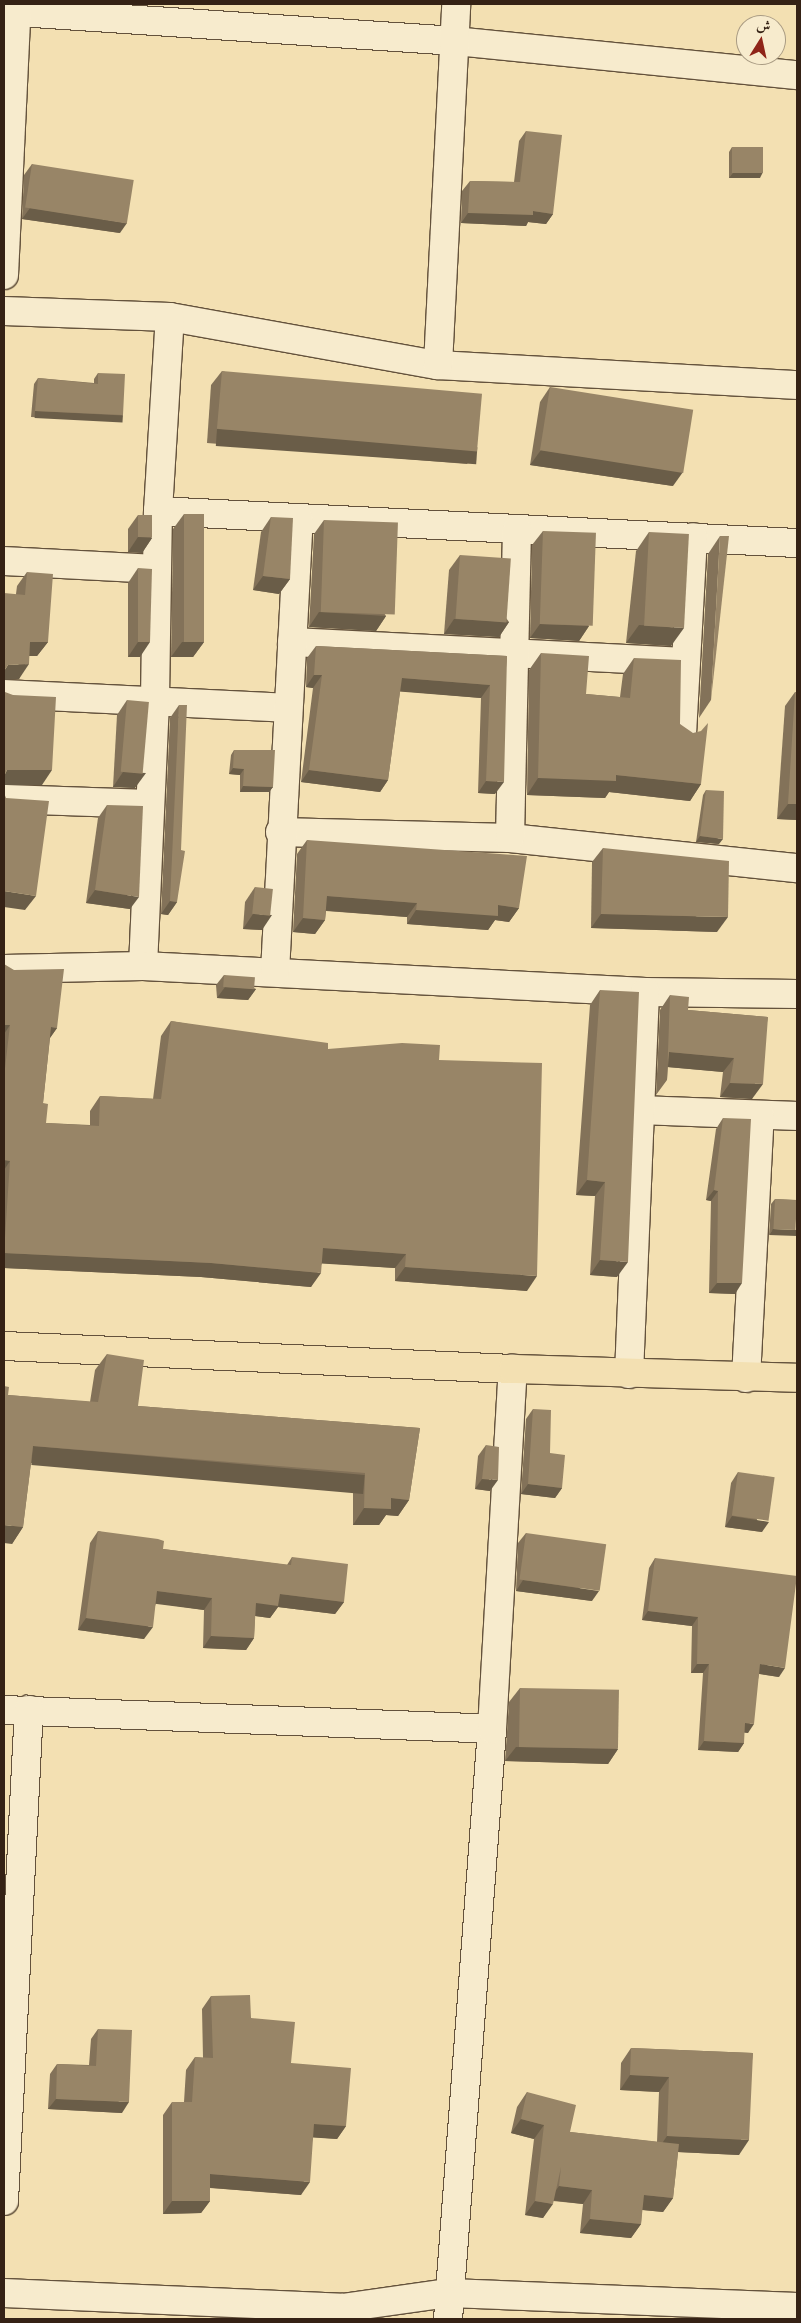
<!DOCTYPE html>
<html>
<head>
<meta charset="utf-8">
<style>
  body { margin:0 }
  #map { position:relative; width:801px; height:2323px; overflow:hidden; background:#f3e0b2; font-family:"IM FELL English",Amiri,serif }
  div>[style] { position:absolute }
  .roads { filter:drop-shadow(1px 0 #64523c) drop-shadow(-1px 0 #64523c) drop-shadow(0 1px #64523c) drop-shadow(0 -1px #64523c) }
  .minor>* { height:28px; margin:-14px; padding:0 14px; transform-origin:14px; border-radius:14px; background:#f7ebcd }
  .primary>* { height:28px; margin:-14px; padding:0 14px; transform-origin:14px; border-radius:14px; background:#f3e0b2 }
  .wall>* { inset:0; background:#837259 }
  .shaded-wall>* { inset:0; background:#6a5d48; transform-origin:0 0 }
  .building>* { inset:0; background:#988567; transform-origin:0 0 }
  span { translate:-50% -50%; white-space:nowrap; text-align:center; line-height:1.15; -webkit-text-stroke:4.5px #f7ebcd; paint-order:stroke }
  .frame { position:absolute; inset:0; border:5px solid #352215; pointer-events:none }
  .north { position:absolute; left:736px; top:15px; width:50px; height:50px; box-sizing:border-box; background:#f7ebcd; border:1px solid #a99b83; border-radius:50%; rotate:10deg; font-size:14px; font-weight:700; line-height:20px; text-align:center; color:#352215 }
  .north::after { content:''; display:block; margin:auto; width:18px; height:22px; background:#8f2418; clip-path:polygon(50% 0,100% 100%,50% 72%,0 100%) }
</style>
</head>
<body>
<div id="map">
  <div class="roads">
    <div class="minor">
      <div style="left:4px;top:11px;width:452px;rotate:3.8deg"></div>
      <div style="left:455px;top:41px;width:344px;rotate:5.7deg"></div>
      <div style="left:4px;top:275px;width:271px;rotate:-87.3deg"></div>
      <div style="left:4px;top:311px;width:166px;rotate:2.1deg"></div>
      <div style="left:170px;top:317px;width:272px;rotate:10.2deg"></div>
      <div style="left:438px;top:365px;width:360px;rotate:3.2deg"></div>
      <div style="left:438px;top:365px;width:361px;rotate:-87.1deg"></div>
      <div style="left:158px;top:511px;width:640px;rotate:2.87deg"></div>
      <div style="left:4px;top:561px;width:153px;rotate:3deg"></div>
      <div style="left:292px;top:642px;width:394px;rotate:2.9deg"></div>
      <div style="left:4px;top:694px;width:283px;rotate:2.8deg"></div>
      <div style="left:682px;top:734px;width:197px;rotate:-86.8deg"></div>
      <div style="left:4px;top:799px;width:145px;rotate:2deg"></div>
      <div style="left:280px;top:832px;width:230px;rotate:1.5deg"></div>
      <div style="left:510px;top:838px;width:289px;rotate:6deg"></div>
      <div style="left:510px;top:838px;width:309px;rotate:-88.7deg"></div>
      <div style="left:143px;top:966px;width:267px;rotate:-87.4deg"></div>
      <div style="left:155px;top:699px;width:188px;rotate:-89.1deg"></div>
      <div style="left:158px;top:511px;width:194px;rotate:-86.5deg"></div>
      <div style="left:4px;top:969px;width:139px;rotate:-1.2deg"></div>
      <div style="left:143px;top:966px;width:503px;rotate:2.96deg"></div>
      <div style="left:645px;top:992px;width:152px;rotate:0.8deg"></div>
      <div style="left:275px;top:972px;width:453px;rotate:-87deg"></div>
      <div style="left:640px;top:1110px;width:157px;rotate:2.2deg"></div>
      <div style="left:629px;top:1374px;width:382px;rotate:-87.6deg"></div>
      <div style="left:746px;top:1378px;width:263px;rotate:-87deg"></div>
      <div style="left:4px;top:1710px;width:488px;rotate:2.2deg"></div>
      <div style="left:4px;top:2201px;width:492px;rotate:-87.1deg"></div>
      <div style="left:4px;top:2293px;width:338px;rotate:2.5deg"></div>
      <div style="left:321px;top:2319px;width:24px;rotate:-28deg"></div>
      <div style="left:342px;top:2308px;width:108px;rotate:-8deg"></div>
      <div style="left:449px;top:2293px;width:348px;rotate:2.3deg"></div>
      <div style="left:448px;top:2319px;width:592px;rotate:-85.73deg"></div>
      <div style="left:492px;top:1729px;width:361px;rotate:-86.7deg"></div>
    </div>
    <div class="primary">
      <div style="left:4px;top:1346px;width:510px;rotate:2.59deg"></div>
      <div style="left:513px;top:1369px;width:284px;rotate:1.8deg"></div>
    </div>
  </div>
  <div class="wall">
    <div style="clip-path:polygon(526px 131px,553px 214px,546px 224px,528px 222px,526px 226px,461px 223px,462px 191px,470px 181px,514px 182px,519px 141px)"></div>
    <div style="clip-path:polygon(732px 147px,760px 178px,729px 178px,729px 152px)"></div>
    <div style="clip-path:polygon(32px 164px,120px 233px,22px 219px,24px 175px)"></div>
    <div style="clip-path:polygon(222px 371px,477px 449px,467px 464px,207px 443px,211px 385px)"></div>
    <div style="clip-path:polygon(98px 373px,123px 415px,120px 421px,31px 417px,34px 384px,38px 378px,94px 383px,94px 379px)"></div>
    <div style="clip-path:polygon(550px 387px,673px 486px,530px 465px,540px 402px)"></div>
    <div style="clip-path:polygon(184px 514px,204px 642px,193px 657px,171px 657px,173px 529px)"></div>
    <div style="clip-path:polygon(138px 515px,152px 538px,142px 553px,128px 552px,128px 529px)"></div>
    <div style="clip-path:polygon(271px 517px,290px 579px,279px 594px,253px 590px,261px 532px)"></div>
    <div style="clip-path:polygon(324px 520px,386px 616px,376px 631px,309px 627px,314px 534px)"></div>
    <div style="clip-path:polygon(543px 531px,589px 626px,579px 641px,530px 638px,532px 545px)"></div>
    <div style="clip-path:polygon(649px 532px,671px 646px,626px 643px,636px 551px)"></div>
    <div style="clip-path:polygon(720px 536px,711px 700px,699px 718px,708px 554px)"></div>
    <div style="clip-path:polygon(460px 555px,509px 622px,499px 637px,444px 634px,449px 570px)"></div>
    <div style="clip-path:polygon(138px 568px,140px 657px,128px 657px,128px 583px)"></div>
    <div style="clip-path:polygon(27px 572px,48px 642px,37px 656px,29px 656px,19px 679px,16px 594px,17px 586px)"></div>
    <div style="clip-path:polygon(316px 646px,507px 656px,495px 794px,478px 793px,481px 698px,400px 691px,388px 780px,380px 792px,301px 782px,313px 688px,306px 687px,307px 658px)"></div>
    <div style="clip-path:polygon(541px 653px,586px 694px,620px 697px,623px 674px,634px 658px,680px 724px,701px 784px,690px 801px,609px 792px,605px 798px,527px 795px,529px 670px)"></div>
    <div style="clip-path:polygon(795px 692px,797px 820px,777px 819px,785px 706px)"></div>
    <div style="clip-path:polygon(127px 700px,135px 788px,113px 787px,117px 715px)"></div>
    <div style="clip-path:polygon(179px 705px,177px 902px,168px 915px,161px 914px,170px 718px)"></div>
    <div style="clip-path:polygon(234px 750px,273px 787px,269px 792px,240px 792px,240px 775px,229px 774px,231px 755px)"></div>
    <div style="clip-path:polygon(706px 790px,719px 844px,696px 842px,703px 795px)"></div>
    <div style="clip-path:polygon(107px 805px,130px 909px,86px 903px,98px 818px)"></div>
    <div style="clip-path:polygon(307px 840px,519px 908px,509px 922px,495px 920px,488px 930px,407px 924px,407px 917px,326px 911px,325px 920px,315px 934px,293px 932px,297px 854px)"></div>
    <div style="clip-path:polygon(603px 848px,717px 932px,591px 928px,592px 862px)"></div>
    <div style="clip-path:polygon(255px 887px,262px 930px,243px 929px,245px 902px)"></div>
    <div style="clip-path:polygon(4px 964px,57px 1028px,50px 1038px,43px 1103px,46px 1123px,90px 1125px,90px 1111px,100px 1096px,153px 1099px,161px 1036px,171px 1021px,328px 1049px,439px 1060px,527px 1291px,395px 1281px,395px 1268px,322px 1263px,311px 1287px,201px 1277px,4px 1268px)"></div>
    <div style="clip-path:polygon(224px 975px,256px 989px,248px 1000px,217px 998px,216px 985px)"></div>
    <div style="clip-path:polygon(600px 990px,617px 1277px,590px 1275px,595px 1196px,576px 1195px,590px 1005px)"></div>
    <div style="clip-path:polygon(670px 995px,688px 1010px,768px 1017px,752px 1099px,720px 1097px,723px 1072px,668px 1067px,667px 1080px,656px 1095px,660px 1010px)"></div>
    <div style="clip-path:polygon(723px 1118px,735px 1294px,709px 1293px,711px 1201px,706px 1200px,716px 1129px)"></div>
    <div style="clip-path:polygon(775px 1199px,797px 1200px,769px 1235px,771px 1204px)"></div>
    <div style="clip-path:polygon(107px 1354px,138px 1406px,420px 1428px,409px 1500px,398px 1516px,386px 1515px,379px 1525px,353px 1525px,353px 1489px,31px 1463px,23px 1527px,12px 1544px,8px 1395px,90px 1402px,95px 1370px)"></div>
    <div style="clip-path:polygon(533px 1409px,550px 1453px,562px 1488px,555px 1498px,521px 1494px,526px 1419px)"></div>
    <div style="clip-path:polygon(486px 1445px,490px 1491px,475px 1489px,478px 1456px)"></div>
    <div style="clip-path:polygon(738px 1472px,762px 1532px,725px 1527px,731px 1483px)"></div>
    <div style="clip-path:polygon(98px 1531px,163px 1549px,287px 1565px,292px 1557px,344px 1602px,335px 1614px,278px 1607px,270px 1618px,255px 1616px,254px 1638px,246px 1650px,203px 1648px,204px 1610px,156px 1603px,144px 1639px,78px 1630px,90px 1543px)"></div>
    <div style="clip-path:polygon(526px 1533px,592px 1601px,516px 1591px,518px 1543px)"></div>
    <div style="clip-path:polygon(655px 1558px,779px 1677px,759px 1674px,748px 1733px,744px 1732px,744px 1743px,738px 1752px,698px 1750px,703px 1673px,691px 1673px,692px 1626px,642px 1620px,649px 1568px)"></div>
    <div style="clip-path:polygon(520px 1688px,618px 1749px,608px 1764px,505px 1761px,509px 1702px)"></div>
    <div style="clip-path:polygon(211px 1996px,251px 2018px,346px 2126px,337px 2139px,313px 2137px,301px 2195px,210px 2188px,210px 2201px,201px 2213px,163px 2214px,163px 2115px,172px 2102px,184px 2102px,186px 2070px,195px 2057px,203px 2058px,202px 2009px)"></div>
    <div style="clip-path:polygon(98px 2029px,122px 2113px,48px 2109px,50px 2074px,57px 2064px,89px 2065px,91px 2039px)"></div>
    <div style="clip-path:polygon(631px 2048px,753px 2053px,739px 2155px,678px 2152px,673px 2198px,663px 2212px,642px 2210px,641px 2224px,631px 2238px,580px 2233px,583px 2204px,553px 2201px,543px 2218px,525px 2215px,534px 2139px,511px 2133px,517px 2107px,527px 2092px,570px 2132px,657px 2142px,659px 2092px,620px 2090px,621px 2063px)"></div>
  </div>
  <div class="shaded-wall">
    <div style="clip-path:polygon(763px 172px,760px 178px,729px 178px,733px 173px)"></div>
    <div style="clip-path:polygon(30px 208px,127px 223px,120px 233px,22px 219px)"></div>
    <div style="clip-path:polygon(533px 211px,553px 214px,546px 224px,528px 222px,526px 226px,461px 223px,468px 213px)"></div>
    <div style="left:35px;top:411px;width:88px;height:7px;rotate:3deg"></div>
    <div style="left:217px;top:429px;width:261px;height:17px;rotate:4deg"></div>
    <div style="clip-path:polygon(541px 450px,683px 472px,673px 486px,530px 465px)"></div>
    <div style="clip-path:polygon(138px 537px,152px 538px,142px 553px,128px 552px)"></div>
    <div style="clip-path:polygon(263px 576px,290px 579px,279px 594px,253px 590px)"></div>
    <div style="clip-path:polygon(319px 612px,386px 616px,376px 631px,309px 627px)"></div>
    <div style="clip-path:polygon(454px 619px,509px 622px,499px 637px,444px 634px)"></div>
    <div style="clip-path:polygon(540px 624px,589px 626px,579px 641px,530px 638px)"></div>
    <div style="clip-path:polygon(639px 625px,684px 628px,671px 646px,626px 643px)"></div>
    <div style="clip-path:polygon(30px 642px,48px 642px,37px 656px,19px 656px)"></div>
    <div style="clip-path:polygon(138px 642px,150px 642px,140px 657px,128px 657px)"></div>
    <div style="clip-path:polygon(182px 642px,204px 642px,193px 657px,171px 657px)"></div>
    <div style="clip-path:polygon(29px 664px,19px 679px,4px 680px,4px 671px,8px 665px)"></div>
    <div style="clip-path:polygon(314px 675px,322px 675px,313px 688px,306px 687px)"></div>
    <div style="clip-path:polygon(402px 678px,490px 685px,481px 698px,393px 691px)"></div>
    <div style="clip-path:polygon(233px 768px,244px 769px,240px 775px,229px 774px)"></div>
    <div style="clip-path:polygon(7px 770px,52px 770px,42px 785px,4px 785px,4px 776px)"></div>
    <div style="clip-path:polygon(309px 770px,388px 780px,380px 792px,301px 782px)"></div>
    <div style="clip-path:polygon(123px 772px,146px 773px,135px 788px,113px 787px)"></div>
    <div style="clip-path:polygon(616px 775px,701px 784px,690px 801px,609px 792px,605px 798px,527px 795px,538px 778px)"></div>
    <div style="clip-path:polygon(486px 781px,504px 782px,495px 794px,478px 793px)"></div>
    <div style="clip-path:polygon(243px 786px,273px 787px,269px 792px,240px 792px)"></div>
    <div style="clip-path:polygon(788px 804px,797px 804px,797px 820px,777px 819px)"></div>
    <div style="clip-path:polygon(700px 836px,723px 839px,719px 844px,696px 842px)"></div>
    <div style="clip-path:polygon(95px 890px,139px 897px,130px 909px,86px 903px)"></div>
    <div style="clip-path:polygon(4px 891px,36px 896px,25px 910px,4px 907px)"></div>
    <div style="clip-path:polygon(327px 896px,417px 903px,407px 917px,317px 910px)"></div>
    <div style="clip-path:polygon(170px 901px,177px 902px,168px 915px,161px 914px)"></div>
    <div style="clip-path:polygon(498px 905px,519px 908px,509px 922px,495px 920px,488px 930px,407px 924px,416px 910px)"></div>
    <div style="clip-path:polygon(253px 914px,272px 915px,262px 930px,243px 929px)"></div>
    <div style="clip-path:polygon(601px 914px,728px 917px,717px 932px,591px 928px)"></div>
    <div style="clip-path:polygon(303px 918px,325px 920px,315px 934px,293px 932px)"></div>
    <div style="clip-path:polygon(225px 987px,256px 989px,248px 1000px,217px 998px)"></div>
    <div style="clip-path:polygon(4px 1025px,10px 1025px,4px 1034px)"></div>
    <div style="clip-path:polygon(51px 1027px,57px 1028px,47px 1042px)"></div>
    <div style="clip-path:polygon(669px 1052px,734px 1058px,723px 1072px,667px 1067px)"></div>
    <div style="clip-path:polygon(730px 1083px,763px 1084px,752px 1099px,720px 1097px)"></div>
    <div style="clip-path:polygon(4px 1160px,10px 1161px,4px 1170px)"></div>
    <div style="clip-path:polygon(587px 1180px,605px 1182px,595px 1196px,576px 1195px)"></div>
    <div style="clip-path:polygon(714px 1190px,718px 1191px,711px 1201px,706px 1200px)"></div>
    <div style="clip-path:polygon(773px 1229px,797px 1230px,797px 1236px,769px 1235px)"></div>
    <div style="clip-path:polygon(323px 1248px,406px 1254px,395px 1268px,313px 1263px)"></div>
    <div style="clip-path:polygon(4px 1253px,211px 1263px,321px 1273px,311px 1287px,201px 1277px,4px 1268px)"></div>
    <div style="clip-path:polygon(600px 1260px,628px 1262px,617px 1277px,590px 1275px)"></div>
    <div style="clip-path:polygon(405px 1267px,537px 1276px,527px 1291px,395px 1281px)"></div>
    <div style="clip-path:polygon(717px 1283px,742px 1283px,735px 1294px,709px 1293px)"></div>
    <div style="left:33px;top:1446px;width:333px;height:19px;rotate:5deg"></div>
    <div style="clip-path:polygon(482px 1479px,498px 1480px,490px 1491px,475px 1489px)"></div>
    <div style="clip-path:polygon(528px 1484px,562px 1488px,555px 1498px,521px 1494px)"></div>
    <div style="clip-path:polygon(391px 1498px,409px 1500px,398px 1516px,386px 1515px,379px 1525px,353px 1525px,364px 1508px)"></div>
    <div style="clip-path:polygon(732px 1516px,769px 1522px,762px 1532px,725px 1527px)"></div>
    <div style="clip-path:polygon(4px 1525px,23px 1527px,12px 1544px,4px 1543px)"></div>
    <div style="clip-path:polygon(523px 1580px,599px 1591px,592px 1601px,516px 1591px)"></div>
    <div style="clip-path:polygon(157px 1591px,212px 1598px,204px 1610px,149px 1603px)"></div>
    <div style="clip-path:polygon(280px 1594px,344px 1602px,335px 1614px,278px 1607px,270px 1618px,248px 1615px,256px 1603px)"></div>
    <div style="clip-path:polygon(648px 1611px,698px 1617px,692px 1626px,642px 1620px)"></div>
    <div style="clip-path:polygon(86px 1618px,153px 1627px,144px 1639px,78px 1630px)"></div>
    <div style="clip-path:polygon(211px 1636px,254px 1638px,246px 1650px,203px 1648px)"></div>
    <div style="clip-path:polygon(697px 1664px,709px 1664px,703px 1673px,691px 1673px)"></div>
    <div style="clip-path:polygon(760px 1664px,785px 1668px,779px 1677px,754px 1673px)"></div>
    <div style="clip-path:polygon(745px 1723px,754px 1724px,748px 1733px,738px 1732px)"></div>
    <div style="clip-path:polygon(704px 1741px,744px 1743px,738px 1752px,698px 1750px)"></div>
    <div style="clip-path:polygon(516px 1747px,618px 1749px,608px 1764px,505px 1761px)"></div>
    <div style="clip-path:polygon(630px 2075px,669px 2077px,659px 2092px,620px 2090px)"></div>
    <div style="clip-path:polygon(56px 2099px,129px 2102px,122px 2113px,48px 2109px)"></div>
    <div style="clip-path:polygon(521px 2119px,544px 2125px,534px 2139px,511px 2133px)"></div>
    <div style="clip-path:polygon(314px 2124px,346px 2126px,337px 2139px,305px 2137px)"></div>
    <div style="clip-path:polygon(667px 2136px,749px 2140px,739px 2155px,657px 2151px)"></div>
    <div style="clip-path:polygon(210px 2174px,310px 2182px,301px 2195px,201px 2187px)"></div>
    <div style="clip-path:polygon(559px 2186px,592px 2190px,583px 2204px,549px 2200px)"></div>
    <div style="clip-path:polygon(644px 2195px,673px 2198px,663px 2212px,634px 2209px)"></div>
    <div style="clip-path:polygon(172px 2201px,210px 2201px,201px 2213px,163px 2214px)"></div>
    <div style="clip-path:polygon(535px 2201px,553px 2204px,543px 2218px,525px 2215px)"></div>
    <div style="clip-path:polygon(590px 2219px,641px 2224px,631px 2238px,580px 2233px)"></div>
  </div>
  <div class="building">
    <div style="clip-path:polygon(526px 131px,562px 135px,553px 214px,533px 211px,533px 215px,468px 213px,470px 181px,520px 182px)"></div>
    <div style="left:732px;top:147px;width:31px;height:26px"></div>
    <div style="left:32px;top:164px;width:103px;height:44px;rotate:9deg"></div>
    <div style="left:222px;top:371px;width:261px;height:58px;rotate:5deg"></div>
    <div style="clip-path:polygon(98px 373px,125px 374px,123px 415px,35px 411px,38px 378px,98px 384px)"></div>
    <div style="left:550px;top:387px;width:145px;height:64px;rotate:9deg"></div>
    <div style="left:184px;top:514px;width:20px;height:128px"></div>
    <div style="left:138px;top:515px;width:14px;height:22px"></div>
    <div style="clip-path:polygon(271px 517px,293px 518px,290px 579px,263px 576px)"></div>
    <div style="left:324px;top:520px;width:74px;height:92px;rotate:2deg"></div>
    <div style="left:543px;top:531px;width:53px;height:93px;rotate:2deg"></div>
    <div style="left:649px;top:532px;width:40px;height:94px;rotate:3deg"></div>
    <div style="clip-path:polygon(720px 536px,729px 536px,711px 700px)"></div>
    <div style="left:460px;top:555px;width:51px;height:64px;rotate:4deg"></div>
    <div style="clip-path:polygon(138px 568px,152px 569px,150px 642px,138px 642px)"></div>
    <div style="clip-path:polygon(27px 572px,53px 574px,48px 642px,30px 642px,29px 664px,8px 665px,4px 671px,4px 593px,25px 595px)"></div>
    <div style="clip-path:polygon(316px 646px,507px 656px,504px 782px,486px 781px,490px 685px,402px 678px,388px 780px,309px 770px,322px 675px,314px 675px)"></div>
    <div style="clip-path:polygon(541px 653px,589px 656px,586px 694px,630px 698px,634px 658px,681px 660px,680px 724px,693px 733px,701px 731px,708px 723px,701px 784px,616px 775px,616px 781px,538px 778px)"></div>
    <div style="clip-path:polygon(4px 689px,5px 692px,13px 695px,56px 697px,52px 770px,7px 770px,4px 776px)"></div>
    <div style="clip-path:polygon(795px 692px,797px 692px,797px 804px,788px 804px)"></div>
    <div style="left:127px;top:700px;width:22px;height:72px;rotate:5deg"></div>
    <div style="clip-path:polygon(179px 705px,187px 705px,181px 850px,185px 851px,177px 902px,170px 901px)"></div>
    <div style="clip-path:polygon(234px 750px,275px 750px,273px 787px,243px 786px,244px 769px,233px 768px)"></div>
    <div style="clip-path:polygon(706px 790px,724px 791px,723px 839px,700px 836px)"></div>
    <div style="clip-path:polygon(4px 793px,6px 798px,49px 801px,36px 896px,4px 891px)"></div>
    <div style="clip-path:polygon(107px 805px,143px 806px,139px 897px,95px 890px)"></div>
    <div style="clip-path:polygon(307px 840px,527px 856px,519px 908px,498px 905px,498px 916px,416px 910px,417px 903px,327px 896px,325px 920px,303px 918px)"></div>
    <div style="clip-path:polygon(603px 848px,729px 861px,728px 917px,601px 914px)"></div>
    <div style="left:255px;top:887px;width:18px;height:27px;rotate:6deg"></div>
    <div style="clip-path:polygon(4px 964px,14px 970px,64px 969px,57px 1028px,51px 1027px,43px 1103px,48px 1104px,46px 1123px,99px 1126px,100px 1096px,161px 1099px,171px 1021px,328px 1043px,328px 1049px,402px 1043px,440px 1045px,439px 1060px,542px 1063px,537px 1276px,405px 1267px,406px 1254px,323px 1248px,321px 1273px,211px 1263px,4px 1253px,10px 1161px,4px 1160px,4px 1077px,10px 1025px,4px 1025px)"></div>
    <div style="left:224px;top:975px;width:31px;height:12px;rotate:4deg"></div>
    <div style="clip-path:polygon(600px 990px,639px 992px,628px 1262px,600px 1260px,605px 1182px,587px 1180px)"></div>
    <div style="clip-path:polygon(670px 995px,689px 997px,688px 1010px,768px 1017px,763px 1084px,730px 1083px,734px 1058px,669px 1052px,667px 1080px)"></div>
    <div style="clip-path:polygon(723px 1118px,751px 1119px,742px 1283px,717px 1283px,718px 1191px,714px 1190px)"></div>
    <div style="left:775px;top:1199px;width:22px;height:30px;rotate:3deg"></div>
    <div style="clip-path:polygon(107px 1354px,144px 1360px,138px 1406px,420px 1428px,409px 1500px,391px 1498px,391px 1509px,364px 1508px,365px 1473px,33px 1446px,23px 1527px,4px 1525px,4px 1386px,9px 1387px,8px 1395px,98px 1402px)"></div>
    <div style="clip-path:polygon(533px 1409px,551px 1410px,550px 1453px,565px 1455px,562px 1488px,528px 1484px)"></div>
    <div style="clip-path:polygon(486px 1445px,499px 1447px,498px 1480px,482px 1479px)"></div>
    <div style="left:738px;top:1472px;width:37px;height:44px;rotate:8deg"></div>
    <div style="clip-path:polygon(98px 1531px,158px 1539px,164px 1541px,163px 1549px,291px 1565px,292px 1557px,348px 1564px,344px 1602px,280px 1594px,278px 1606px,256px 1603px,254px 1638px,211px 1636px,212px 1598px,157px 1591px,153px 1627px,86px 1618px)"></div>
    <div style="left:526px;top:1533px;width:81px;height:47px;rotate:8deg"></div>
    <div style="clip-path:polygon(655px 1558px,797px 1576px,785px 1668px,760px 1664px,754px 1724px,745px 1723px,744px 1743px,704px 1741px,709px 1664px,697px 1664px,698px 1617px,648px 1611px)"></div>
    <div style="left:520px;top:1688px;width:99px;height:59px;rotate:1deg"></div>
    <div style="clip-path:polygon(250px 1995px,251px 2018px,295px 2022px,291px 2063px,351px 2068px,346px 2126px,314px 2124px,310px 2182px,210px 2174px,210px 2201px,172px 2201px,172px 2102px,192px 2102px,195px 2057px,213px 2058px,211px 1996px)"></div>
    <div style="clip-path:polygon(98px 2029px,132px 2030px,129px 2102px,56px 2099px,57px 2064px,96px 2066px)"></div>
    <div style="clip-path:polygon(631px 2048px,753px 2053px,749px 2140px,667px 2136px,669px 2077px,630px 2075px)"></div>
    <div style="clip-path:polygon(527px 2092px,576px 2105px,570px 2132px,679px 2144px,673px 2198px,644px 2195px,641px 2224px,590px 2219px,592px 2190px,559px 2186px,561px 2167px,553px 2204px,535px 2201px,544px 2125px,521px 2119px)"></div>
  </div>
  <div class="frame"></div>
  <div class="north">ش</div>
</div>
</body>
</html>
